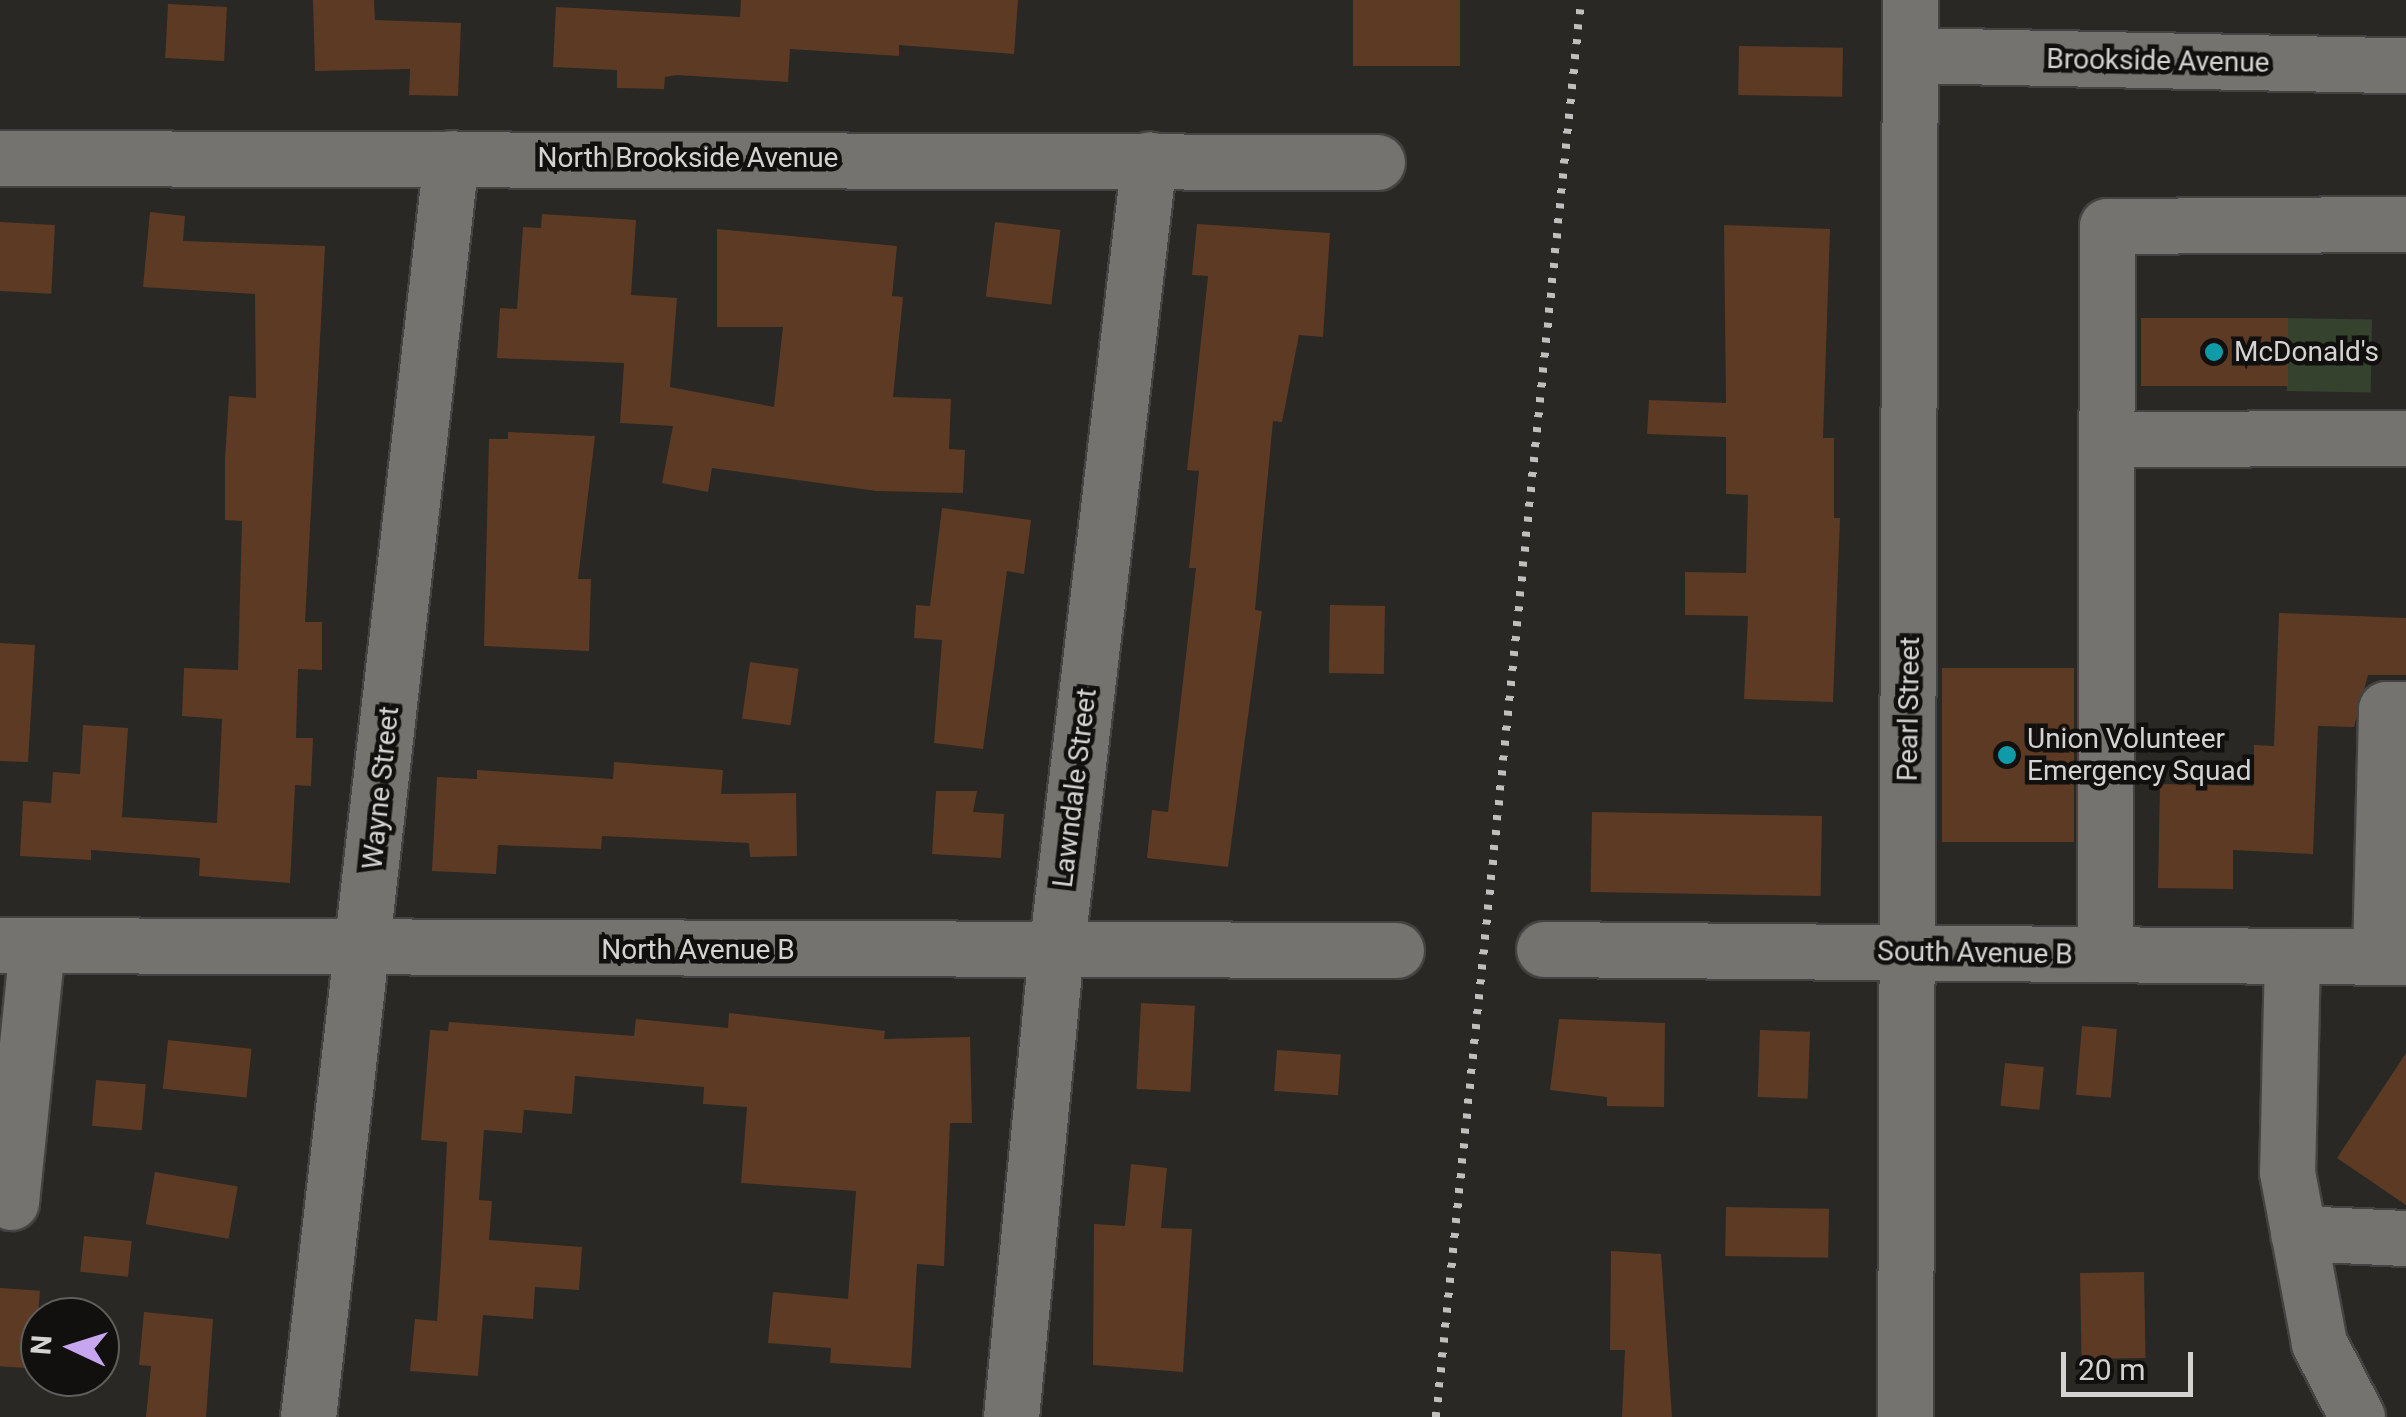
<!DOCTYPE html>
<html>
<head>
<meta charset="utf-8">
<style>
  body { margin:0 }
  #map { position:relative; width:2406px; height:1417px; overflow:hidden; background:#292824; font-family:Roboto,sans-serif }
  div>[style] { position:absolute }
  .green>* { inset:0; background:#34422e; transform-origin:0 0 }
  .building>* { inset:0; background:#5d3a23; transform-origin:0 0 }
  .roads { filter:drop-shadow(2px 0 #444341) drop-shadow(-2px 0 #444341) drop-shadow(0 2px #444341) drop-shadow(0 -2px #444341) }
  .minor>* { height:55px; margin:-27.5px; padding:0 27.5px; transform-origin:27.5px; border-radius:27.5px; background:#74736f }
  .rail>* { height:8px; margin-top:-4px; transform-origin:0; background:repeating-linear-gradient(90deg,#c0bfbd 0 5px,transparent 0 15px) }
  .dots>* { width:28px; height:28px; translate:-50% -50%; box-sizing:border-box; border:5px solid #11100f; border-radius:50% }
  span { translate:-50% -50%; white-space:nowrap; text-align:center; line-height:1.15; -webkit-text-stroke:9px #11100f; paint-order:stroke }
  .street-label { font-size:28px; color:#d4d3d1 }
  .poi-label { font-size:28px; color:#d4d3d1 }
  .left { translate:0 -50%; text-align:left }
  .north { position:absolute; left:20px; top:1297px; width:100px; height:100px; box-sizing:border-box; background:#11100f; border:2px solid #5f5e5d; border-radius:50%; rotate:274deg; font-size:28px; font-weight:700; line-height:40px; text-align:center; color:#d4d3d1 }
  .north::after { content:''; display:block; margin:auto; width:35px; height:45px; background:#c7a6ef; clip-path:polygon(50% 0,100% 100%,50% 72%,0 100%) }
  .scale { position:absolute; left:2061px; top:1352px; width:132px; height:45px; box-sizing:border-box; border:5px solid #d4d3d1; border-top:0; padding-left:12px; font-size:30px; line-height:35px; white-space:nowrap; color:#d4d3d1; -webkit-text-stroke:8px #11100f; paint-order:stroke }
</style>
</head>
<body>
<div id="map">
  <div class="green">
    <div style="left:2288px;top:318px;width:84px;height:73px;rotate:1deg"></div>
  </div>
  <div class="building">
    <div style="clip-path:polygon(313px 0,374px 0,375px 20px,461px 23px,458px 96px,409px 95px,410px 69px,315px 71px)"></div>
    <div style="clip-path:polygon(741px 0,1018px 0,1014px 54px,899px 45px,899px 56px,790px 49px,788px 82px,677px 75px,665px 77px,664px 89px,617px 88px,617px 70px,553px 67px,556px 7px,740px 17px)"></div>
    <div style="left:1353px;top:0;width:107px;height:66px"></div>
    <div style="left:168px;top:4px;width:59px;height:54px;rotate:3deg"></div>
    <div style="left:1739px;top:46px;width:104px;height:49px;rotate:1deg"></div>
    <div style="clip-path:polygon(150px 212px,185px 216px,183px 241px,325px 246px,305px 622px,322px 622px,322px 670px,298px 669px,296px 738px,313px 738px,311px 786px,295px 785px,290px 883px,199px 876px,200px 858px,91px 850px,91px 860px,20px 856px,23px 801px,51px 803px,53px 772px,80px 774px,83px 725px,128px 728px,122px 817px,217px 823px,222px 719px,182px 716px,184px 668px,238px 670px,242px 521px,225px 520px,225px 459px,229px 396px,256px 398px,255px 294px,143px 287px)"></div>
    <div style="clip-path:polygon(542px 214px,636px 220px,631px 295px,677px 298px,670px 387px,774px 407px,783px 327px,717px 327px,717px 229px,897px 246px,892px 296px,903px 297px,893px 397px,951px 399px,949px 449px,965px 450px,963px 493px,876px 491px,712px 468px,708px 492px,662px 483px,673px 426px,620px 423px,624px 363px,497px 358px,500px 308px,517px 309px,523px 227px,541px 228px)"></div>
    <div style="left:0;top:222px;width:55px;height:69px;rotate:3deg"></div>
    <div style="left:995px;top:222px;width:66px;height:75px;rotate:7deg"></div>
    <div style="clip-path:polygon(1197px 224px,1330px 233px,1323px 337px,1299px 335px,1282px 422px,1273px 421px,1255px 610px,1262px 611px,1228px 867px,1147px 858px,1152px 810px,1168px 812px,1196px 568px,1189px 568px,1199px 471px,1187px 470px,1208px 276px,1192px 275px)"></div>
    <div style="clip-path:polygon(1724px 225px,1830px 229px,1823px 438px,1834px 438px,1834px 518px,1840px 518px,1833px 702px,1744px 699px,1748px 616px,1685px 615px,1685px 572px,1746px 573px,1748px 495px,1726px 494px,1726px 437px,1647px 434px,1649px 400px,1726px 403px)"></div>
    <div style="left:2141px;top:318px;width:147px;height:68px"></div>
    <div style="clip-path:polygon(508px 432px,595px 436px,578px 579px,591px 579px,589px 651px,484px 646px,489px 439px,508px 439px)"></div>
    <div style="clip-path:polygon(942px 508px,1031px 520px,1024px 574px,1007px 571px,983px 749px,934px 743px,942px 640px,914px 638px,916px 605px,930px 606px)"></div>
    <div style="left:1330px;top:605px;width:55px;height:68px;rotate:1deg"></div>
    <div style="clip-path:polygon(2279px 613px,2406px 618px,2406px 675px,2368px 675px,2354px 727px,2318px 726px,2313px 854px,2233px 850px,2233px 889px,2158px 888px,2160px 784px,2253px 786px,2254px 745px,2274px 746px)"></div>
    <div style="clip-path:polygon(0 643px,35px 645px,28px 762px,0 761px)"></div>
    <div style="left:750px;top:662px;width:49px;height:57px;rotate:8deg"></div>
    <div style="left:1942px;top:668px;width:132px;height:174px"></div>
    <div style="clip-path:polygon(614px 762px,723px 770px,721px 794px,796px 793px,797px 856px,750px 857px,749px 843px,602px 836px,601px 849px,498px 845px,496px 874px,432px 871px,437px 777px,477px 779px,477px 770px,613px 779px)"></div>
    <div style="clip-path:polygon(936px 791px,977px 791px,973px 812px,1004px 814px,1001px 858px,932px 854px)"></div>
    <div style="left:1592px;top:812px;width:230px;height:80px;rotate:1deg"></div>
    <div style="left:1141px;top:1003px;width:54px;height:86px;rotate:3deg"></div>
    <div style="clip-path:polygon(729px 1013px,885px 1031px,884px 1039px,970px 1037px,972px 1123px,950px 1123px,944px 1266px,917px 1264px,911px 1368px,830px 1363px,831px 1348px,768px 1343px,773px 1292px,848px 1299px,856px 1191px,741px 1183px,747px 1107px,703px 1104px,704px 1087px,575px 1076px,572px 1114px,524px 1110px,522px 1133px,484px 1130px,479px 1200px,492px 1201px,489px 1240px,582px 1247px,579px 1290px,535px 1287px,533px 1319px,483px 1315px,478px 1376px,410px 1371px,415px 1319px,437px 1321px,441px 1263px,447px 1142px,421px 1140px,430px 1030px,448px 1031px,449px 1022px,634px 1036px,636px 1019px,728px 1028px)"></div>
    <div style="clip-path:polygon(1559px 1019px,1665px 1023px,1664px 1107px,1607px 1106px,1607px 1097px,1550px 1090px)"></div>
    <div style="left:2082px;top:1026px;width:35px;height:69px;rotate:5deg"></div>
    <div style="left:1760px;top:1030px;width:50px;height:67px;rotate:2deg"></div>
    <div style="left:168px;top:1040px;width:84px;height:49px;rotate:6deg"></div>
    <div style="left:1277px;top:1050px;width:64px;height:41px;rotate:4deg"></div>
    <div style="clip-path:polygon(2406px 1053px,2406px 1205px,2337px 1158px)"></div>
    <div style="left:2005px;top:1063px;width:39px;height:43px;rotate:6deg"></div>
    <div style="left:96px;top:1080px;width:50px;height:46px;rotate:5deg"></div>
    <div style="clip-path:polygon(1131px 1164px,1167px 1168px,1161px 1228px,1192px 1229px,1183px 1372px,1093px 1365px,1094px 1224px,1125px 1226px)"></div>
    <div style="left:155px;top:1172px;width:84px;height:53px;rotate:10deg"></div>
    <div style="left:1726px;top:1207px;width:103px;height:49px;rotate:1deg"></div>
    <div style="left:84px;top:1236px;width:48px;height:36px;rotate:6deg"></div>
    <div style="clip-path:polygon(1611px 1251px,1661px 1254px,1672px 1417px,1622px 1417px,1625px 1350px,1610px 1350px)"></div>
    <div style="left:2144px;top:1272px;width:86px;height:64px;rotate:89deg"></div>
    <div style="left:0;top:1288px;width:40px;height:78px;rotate:4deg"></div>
    <div style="clip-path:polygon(144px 1312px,213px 1319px,206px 1417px,146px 1417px,151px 1366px,139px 1365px)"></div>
  </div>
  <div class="roads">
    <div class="minor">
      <div style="left:1910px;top:55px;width:496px;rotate:1.2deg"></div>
      <div style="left:0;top:158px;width:1377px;rotate:0.17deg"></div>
      <div style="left:2107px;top:439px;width:299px;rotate:-0.2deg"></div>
      <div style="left:0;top:945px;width:1396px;rotate:0.21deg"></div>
      <div style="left:1544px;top:949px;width:862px;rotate:0.53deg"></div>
      <div style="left:2105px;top:954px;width:728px;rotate:-89.84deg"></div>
      <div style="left:2107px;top:226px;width:299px;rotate:-0.4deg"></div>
      <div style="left:2292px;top:956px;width:216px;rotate:91.3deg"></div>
      <div style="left:2287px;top:1172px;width:174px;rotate:79.4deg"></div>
      <div style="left:2319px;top:1343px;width:83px;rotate:62.8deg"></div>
      <div style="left:2380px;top:957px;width:248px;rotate:-88.6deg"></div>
      <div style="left:2386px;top:709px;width:20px"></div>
      <div style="left:11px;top:1202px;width:258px;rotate:-84.2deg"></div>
      <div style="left:2298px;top:1233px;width:108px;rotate:2.7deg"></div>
      <div style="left:308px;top:1417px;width:1267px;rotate:-83.52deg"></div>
      <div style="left:1011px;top:1417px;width:467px;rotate:-84.5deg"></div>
      <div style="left:1056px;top:952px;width:798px;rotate:-83.31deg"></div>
      <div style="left:1905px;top:1417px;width:1417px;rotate:-89.8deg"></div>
    </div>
  </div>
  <div class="rail">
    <div style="left:1436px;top:1417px;width:1424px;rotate:-84.16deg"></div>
  </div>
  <div class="dots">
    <div style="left:2214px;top:352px;background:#0f9aa8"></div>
    <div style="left:2007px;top:755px;background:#0f9aa8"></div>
  </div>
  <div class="street-label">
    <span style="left:2158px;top:61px;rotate:1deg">Brookside Avenue</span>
    <span style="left:688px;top:158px">North Brookside Avenue</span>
    <span style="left:1909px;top:709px;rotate:-89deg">Pearl Street</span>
    <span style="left:381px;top:788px;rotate:-84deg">Wayne Street</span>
    <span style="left:1075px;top:788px;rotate:-83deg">Lawndale Street</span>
    <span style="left:698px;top:950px">North Avenue B</span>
    <span style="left:1975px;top:953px;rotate:1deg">South Avenue B</span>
  </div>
  <div class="poi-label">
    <span class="left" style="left:2234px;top:352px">McDonald's</span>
    <span class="left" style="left:2027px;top:755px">Union Volunteer<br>Emergency Squad</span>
  </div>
  <div class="north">N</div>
  <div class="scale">20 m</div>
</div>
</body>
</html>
